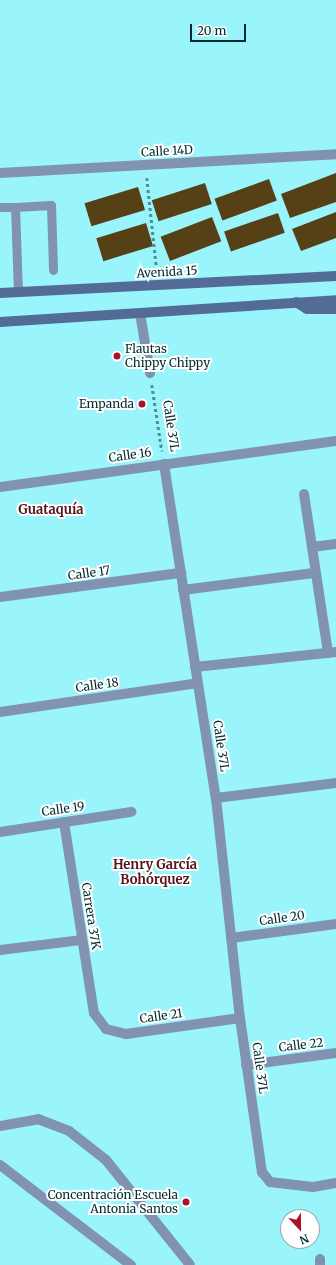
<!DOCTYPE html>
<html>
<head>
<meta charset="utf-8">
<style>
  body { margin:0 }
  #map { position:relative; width:336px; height:1265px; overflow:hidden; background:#99f4fb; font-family:Merriweather,serif }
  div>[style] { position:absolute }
  .building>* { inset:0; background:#564015; transform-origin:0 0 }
  .path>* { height:2.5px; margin-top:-1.25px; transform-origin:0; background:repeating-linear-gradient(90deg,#4d8f94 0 3px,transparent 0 6px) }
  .lane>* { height:9px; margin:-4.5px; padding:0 4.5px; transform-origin:4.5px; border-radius:4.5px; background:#8193b1 }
  .street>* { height:10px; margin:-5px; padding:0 5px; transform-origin:5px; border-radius:5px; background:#8193b1 }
  .secondary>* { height:10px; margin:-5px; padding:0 5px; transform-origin:5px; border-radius:5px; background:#536c97 }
  .dots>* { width:11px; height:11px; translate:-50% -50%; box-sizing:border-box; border:2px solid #fff; border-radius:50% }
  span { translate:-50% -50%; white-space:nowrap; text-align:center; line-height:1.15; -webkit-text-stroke:4px #fff; paint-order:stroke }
  .street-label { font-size:12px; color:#022c2f }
  .poi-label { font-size:12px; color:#022c2f }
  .left { translate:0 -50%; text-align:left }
  .right { translate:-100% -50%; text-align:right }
  .neighbourhood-label { font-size:13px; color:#581319; font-weight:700 }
  .north { position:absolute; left:280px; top:1209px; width:40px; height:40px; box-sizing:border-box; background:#fff; border:1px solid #9aabac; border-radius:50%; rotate:158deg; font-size:11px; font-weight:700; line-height:16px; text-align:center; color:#022c2f }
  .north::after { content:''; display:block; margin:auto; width:14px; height:18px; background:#a9122a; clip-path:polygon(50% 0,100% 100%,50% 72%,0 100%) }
  .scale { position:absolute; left:190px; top:24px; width:56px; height:18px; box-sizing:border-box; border:2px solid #022c2f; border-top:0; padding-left:5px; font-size:12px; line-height:14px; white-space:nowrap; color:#022c2f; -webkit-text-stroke:3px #fff; paint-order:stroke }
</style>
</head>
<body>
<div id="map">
  <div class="building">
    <div style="clip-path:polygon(336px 173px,336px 202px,290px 218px,281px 194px)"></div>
    <div style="left:269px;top:179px;width:23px;height:58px;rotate:70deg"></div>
    <div style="left:205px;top:183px;width:22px;height:56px;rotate:72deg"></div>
    <div style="left:138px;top:187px;width:24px;height:56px;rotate:73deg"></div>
    <div style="clip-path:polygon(336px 212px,336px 238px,301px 251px,292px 229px)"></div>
    <div style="left:278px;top:213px;width:21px;height:57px;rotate:71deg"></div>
    <div style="left:212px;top:217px;width:26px;height:55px;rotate:69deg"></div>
    <div style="left:146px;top:223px;width:24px;height:52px;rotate:73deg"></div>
  </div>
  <div class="path">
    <div style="left:147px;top:178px;width:95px;rotate:83.9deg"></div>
    <div style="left:152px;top:385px;width:67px;rotate:81.4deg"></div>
  </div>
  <div class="lane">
    <div style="left:0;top:207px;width:15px"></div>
    <div style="left:18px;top:292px;width:85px;rotate:-92deg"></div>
    <div style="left:15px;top:207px;width:36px;rotate:-3deg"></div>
    <div style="left:51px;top:205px;width:65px;rotate:88.2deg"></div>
  </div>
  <div class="street">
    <div style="left:0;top:173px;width:337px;rotate:-3.2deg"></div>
    <div style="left:140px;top:313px;width:61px;rotate:80.5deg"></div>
    <div style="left:164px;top:464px;width:338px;rotate:81.2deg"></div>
    <div style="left:216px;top:798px;width:221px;rotate:83.8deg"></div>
    <div style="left:240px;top:1018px;width:156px;rotate:81.9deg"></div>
    <div style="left:262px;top:1172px;width:13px;rotate:51deg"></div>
    <div style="left:270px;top:1182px;width:43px;rotate:6.6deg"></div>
    <div style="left:313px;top:1187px;width:23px;rotate:-10deg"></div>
    <div style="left:0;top:487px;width:339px;rotate:-7.8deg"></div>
    <div style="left:304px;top:494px;width:161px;rotate:81.4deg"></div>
    <div style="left:312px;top:547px;width:24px;rotate:-7deg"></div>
    <div style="left:183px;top:590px;width:132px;rotate:-7.4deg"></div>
    <div style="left:0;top:597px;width:183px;rotate:-7.6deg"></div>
    <div style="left:195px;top:667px;width:142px;rotate:-6.1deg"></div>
    <div style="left:0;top:712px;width:200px;rotate:-8.3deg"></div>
    <div style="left:216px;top:798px;width:121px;rotate:-7.1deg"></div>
    <div style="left:64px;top:822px;width:193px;rotate:81.1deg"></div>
    <div style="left:94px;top:1013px;width:20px;rotate:53deg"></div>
    <div style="left:106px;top:1029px;width:21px;rotate:14deg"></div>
    <div style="left:126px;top:1034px;width:115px;rotate:-8deg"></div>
    <div style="left:0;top:832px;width:133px;rotate:-8.7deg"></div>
    <div style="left:231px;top:938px;width:106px;rotate:-7.6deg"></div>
    <div style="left:0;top:950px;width:83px;rotate:-7deg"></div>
    <div style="left:246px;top:1065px;width:91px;rotate:-7.6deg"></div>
    <div style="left:0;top:1126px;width:39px;rotate:-10deg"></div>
    <div style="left:38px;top:1119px;width:33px;rotate:21deg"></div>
    <div style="left:69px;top:1131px;width:47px;rotate:38.1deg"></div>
    <div style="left:106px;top:1160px;width:134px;rotate:51.3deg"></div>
    <div style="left:0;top:1165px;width:165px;rotate:37.4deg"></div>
    <div style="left:320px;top:1259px;width:6px;rotate:90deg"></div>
  </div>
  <div class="secondary">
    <div style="left:0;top:293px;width:336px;rotate:-2.9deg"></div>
    <div style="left:296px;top:302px;width:13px;rotate:32deg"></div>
    <div style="left:307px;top:309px;width:29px"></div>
    <div style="left:0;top:322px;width:337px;rotate:-3.7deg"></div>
  </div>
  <div class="dots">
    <div style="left:117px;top:356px;background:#a9122a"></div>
    <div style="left:142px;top:404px;background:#a9122a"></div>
    <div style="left:186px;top:1202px;background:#a9122a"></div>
  </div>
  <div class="street-label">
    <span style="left:167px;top:151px;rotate:-3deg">Calle 14D</span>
    <span style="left:167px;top:272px;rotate:-3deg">Avenida 15</span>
    <span style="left:171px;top:426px;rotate:81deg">Calle 37L</span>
    <span style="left:130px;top:455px;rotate:-8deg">Calle 16</span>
    <span style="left:89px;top:573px;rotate:-8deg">Calle 17</span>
    <span style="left:97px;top:685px;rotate:-8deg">Calle 18</span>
    <span style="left:221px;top:746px;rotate:81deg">Calle 37L</span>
    <span style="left:63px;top:809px;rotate:-8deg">Calle 19</span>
    <span style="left:91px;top:916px;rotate:81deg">Carrera 37K</span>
    <span style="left:282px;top:918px;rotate:-8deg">Calle 20</span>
    <span style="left:161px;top:1016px;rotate:-8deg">Calle 21</span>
    <span style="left:301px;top:1045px;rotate:-7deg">Calle 22</span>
    <span style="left:260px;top:1068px;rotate:82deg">Calle 37L</span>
  </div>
  <div class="poi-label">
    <span class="left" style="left:125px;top:356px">Flautas<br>Chippy Chippy</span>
    <span class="right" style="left:134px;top:404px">Empanda</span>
    <span class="right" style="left:178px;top:1202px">Concentración Escuela<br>Antonia Santos</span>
  </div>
  <div class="neighbourhood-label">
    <span style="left:51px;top:510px">Guataquía</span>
    <span style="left:155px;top:873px">Henry García<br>Bohórquez</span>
  </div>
  <div class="north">N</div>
  <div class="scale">20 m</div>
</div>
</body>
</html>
